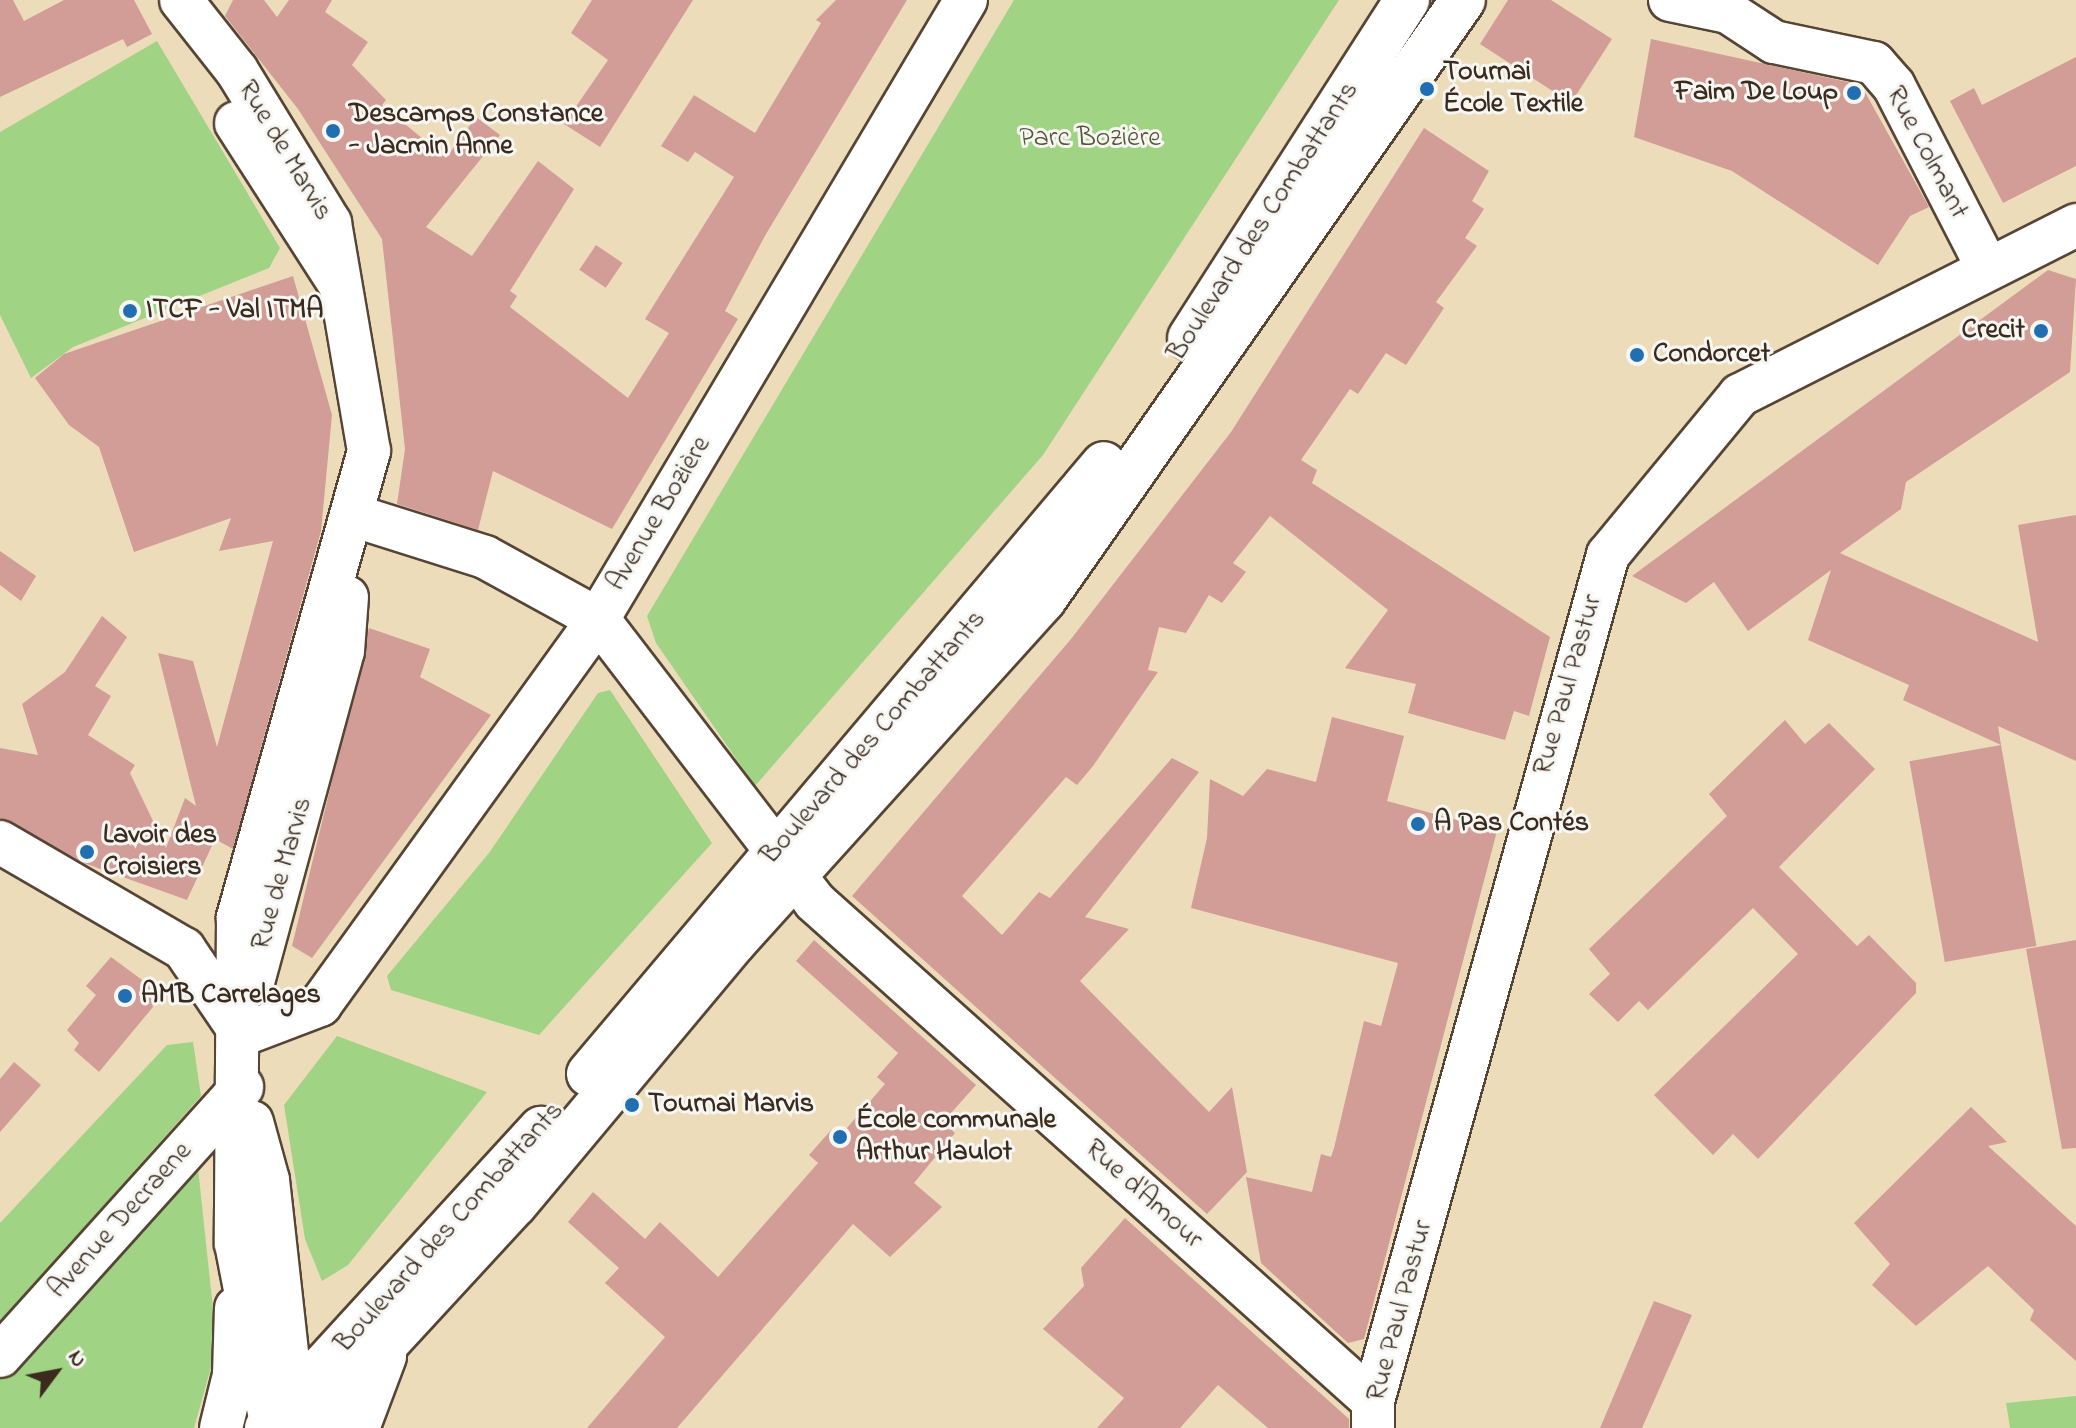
<!DOCTYPE html>
<html>
<head>
<meta charset="utf-8">
<style>
  body { margin:0 }
  #map { position:relative; width:2076px; height:1428px; overflow:hidden; background:#eddcba; font-family:"Indie Flower",sans-serif }
  div>[style] { position:absolute }
  .green>* { inset:0; background:#a0d383 }
  .building>* { inset:0; background:#d29d96; transform-origin:0 0 }
  .roads { filter:drop-shadow(2px 0 #564535) drop-shadow(-2px 0 #564535) drop-shadow(0 2px #564535) drop-shadow(0 -2px #564535) }
  .minor>* { height:42px; margin:-21px; padding:0 21px; transform-origin:21px; border-radius:21px; background:#fff }
  .major>* { height:44px; margin:-22px; padding:0 22px; transform-origin:22px; border-radius:22px; background:#fff }
  .dots>* { width:22px; height:22px; translate:-50% -50%; box-sizing:border-box; border:4px solid #f6f6f2; border-radius:50% }
  span { translate:-50% -50%; white-space:nowrap; text-align:center; line-height:1.15; -webkit-text-stroke:6px #f6f6f2; paint-order:stroke }
  .poi-label { font-size:28px; color:#3b2a1e; font-weight:700 }
  .left { translate:0 -50%; text-align:left }
  .right { translate:-100% -50%; text-align:right }
  .park-label { font-size:28px; color:#545437 }
  .street-label { font-size:28px; color:#3b2a1e }
  .north { position:absolute; left:16px; top:1332px; width:80px; height:80px; -webkit-text-stroke:6px #f6f6f2; paint-order:stroke; rotate:58deg; font-size:22px; font-weight:700; line-height:32px; text-align:center; color:#3b2a1e }
  .north::after { content:''; display:block; margin:auto; width:28px; height:36px; background:#3b2a1e; clip-path:polygon(50% 0,100% 100%,50% 72%,0 100%) }
</style>
</head>
<body>
<div id="map">
  <div class="green">
    <div style="clip-path:polygon(1014px 0,1339px 0,1043px 455px,755px 786px,656px 643px,647px 616px)"></div>
    <div style="clip-path:polygon(157px 41px,280px 248px,269px 268px,73px 347px,31px 378px,0 315px,0 132px)"></div>
    <div style="clip-path:polygon(610px 690px,712px 843px,539px 1035px,391px 990px,387px 976px,489px 853px,598px 693px)"></div>
    <div style="clip-path:polygon(337px 1036px,487px 1092px,348px 1265px,322px 1281px,305px 1239px,284px 1105px)"></div>
    <div style="clip-path:polygon(193px 1042px,201px 1096px,0 1322px,0 1223px,167px 1045px)"></div>
    <div style="clip-path:polygon(197px 1159px,217px 1346px,194px 1428px,0 1428px,0 1379px)"></div>
    <div style="clip-path:polygon(2076px 1396px,2076px 1428px,2010px 1428px,2006px 1403px)"></div>
  </div>
  <div class="building">
    <div style="clip-path:polygon(0 0,13px 0,24px 21px,64px 0,134px 0,152px 34px,127px 47px,123px 39px,0 97px)"></div>
    <div style="clip-path:polygon(233px 0,264px 0,277px 17px,289px 0,332px 0,325px 12px,368px 42px,352px 65px,386px 100px,382px 105px,446px 158px,476px 117px,500px 135px,426px 227px,472px 256px,538px 161px,574px 189px,510px 291px,517px 296px,510px 307px,628px 398px,669px 333px,645px 319px,734px 177px,695px 152px,688px 162px,661px 146px,694px 95px,755px 133px,821px 23px,816px 20px,836px 0,907px 0,766px 234px,725px 311px,738px 319px,612px 529px,493px 471px,478px 530px,397px 504px,405px 449px,382px 239px,298px 109px,225px 16px)"></div>
    <div style="clip-path:polygon(592px 0,693px 0,600px 147px,564px 124px,608px 60px,571px 33px)"></div>
    <div style="clip-path:polygon(1508px 0,1551px 0,1612px 39px,1571px 103px,1480px 44px)"></div>
    <div style="clip-path:polygon(1651px 39px,1861px 85px,1929px 207px,1910px 216px,1878px 265px,1732px 171px,1634px 137px)"></div>
    <div style="clip-path:polygon(2076px 57px,2076px 166px,2003px 203px,1950px 101px,1974px 88px,1982px 105px)"></div>
    <div style="clip-path:polygon(1424px 128px,1489px 171px,1472px 201px,1484px 209px,1465px 238px,1477px 246px,1436px 302px,1444px 308px,1406px 365px,1386px 353px,1358px 394px,1350px 389px,1301px 460px,1317px 470px,1312px 483px,1550px 637px,1529px 716px,1514px 711px,1505px 740px,1408px 713px,1416px 684px,1345px 668px,1388px 610px,1270px 516px,1233px 563px,1246px 572px,1222px 603px,1209px 595px,1186px 633px,1159px 627px,1148px 670px,1158px 672px,1093px 766px,1077px 785px,1066px 777px,962px 896px,1002px 935px,1039px 892px,1050px 898px,1172px 758px,1199px 772px,1085px 917px,1129px 929px,1080px 981px,1209px 1112px,1232px 1087px,1247px 1172px,1207px 1214px,852px 896px,1071px 639px,1231px 432px)"></div>
    <div style="left:596px;top:245px;width:32px;height:30px;rotate:34deg"></div>
    <div style="clip-path:polygon(2048px 270px,2076px 279px,2070px 372px,1906px 482px,1901px 509px,1840px 553px,2038px 642px,2018px 525px,2076px 515px,2076px 761px,1998px 726px,2001px 745px,1903px 700px,1909px 685px,1808px 640px,1831px 570px,1748px 631px,1714px 582px,1686px 603px,1632px 576px)"></div>
    <div style="clip-path:polygon(293px 276px,332px 415px,321px 531px,233px 849px,215px 839px,187px 900px,84px 863px,0 818px,0 748px,38px 755px,22px 704px,65px 672px,102px 616px,127px 637px,95px 686px,111px 696px,88px 735px,135px 765px,130px 773px,166px 848px,185px 798px,196px 806px,158px 653px,193px 661px,217px 747px,273px 541px,219px 551px,231px 518px,134px 552px,99px 447px,69px 425px,35px 378px,64px 354px)"></div>
    <div style="clip-path:polygon(0 551px,36px 576px,21px 601px,0 585px)"></div>
    <div style="clip-path:polygon(369px 628px,430px 649px,420px 677px,491px 715px,312px 958px,292px 946px)"></div>
    <div style="clip-path:polygon(1332px 717px,1404px 736px,1387px 801px,1497px 831px,1364px 1339px,1348px 1343px,1261px 1263px,1246px 1177px,1312px 1192px,1321px 1154px,1331px 1157px,1334px 1148px,1364px 1021px,1381px 1026px,1398px 963px,1191px 908px,1207px 838px,1210px 779px,1243px 796px,1267px 769px,1316px 782px)"></div>
    <div style="clip-path:polygon(1785px 720px,1805px 744px,1829px 723px,1875px 769px,1779px 867px,1857px 946px,1869px 935px,1916px 983px,1916px 993px,1758px 1159px,1733px 1134px,1713px 1155px,1654px 1095px,1798px 954px,1753px 908px,1648px 1010px,1639px 1001px,1618px 1022px,1589px 994px,1610px 974px,1589px 949px,1727px 816px,1709px 794px)"></div>
    <div style="left:2001px;top:745px;width:204px;height:93px;rotate:80deg"></div>
    <div style="clip-path:polygon(814px 940px,976px 1085px,943px 1122px,955px 1133px,914px 1183px,942px 1207px,890px 1257px,853px 1224px,677px 1428px,587px 1428px,665px 1337px,605px 1283px,619px 1268px,568px 1222px,593px 1192px,645px 1239px,660px 1222px,718px 1277px,818px 1163px,809px 1155px,832px 1129px,840px 1136px,885px 1084px,877px 1077px,898px 1053px,796px 961px)"></div>
    <div style="clip-path:polygon(2076px 940px,2076px 1148px,2062px 1149px,2026px 949px)"></div>
    <div style="clip-path:polygon(111px 957px,149px 985px,153px 1007px,99px 1072px,74px 1050px,79px 1043px,67px 1030px,96px 995px,86px 986px)"></div>
    <div style="clip-path:polygon(14px 1062px,41px 1085px,0 1132px,0 1079px)"></div>
    <div style="clip-path:polygon(1971px 1107px,2007px 1142px,1988px 1146px,2076px 1226px,2076px 1361px,2030px 1320px,2034px 1310px,1988px 1266px,1916px 1326px,1872px 1285px,1890px 1264px,1854px 1223px)"></div>
    <div style="clip-path:polygon(1125px 1218px,1349px 1419px,1349px 1428px,1268px 1428px,1218px 1385px,1180px 1428px,1097px 1428px,1124px 1398px,1043px 1329px,1084px 1286px,1081px 1268px)"></div>
    <div style="clip-path:polygon(1654px 1301px,1692px 1315px,1642px 1428px,1600px 1428px)"></div>
  </div>
  <div class="roads">
    <div class="minor">
      <div style="left:181px;top:0;width:90px;rotate:51.7deg"></div>
      <div style="left:237px;top:71px;width:178px;rotate:58.5deg"></div>
      <div style="left:330px;top:223px;width:231px;rotate:80.3deg"></div>
      <div style="left:369px;top:451px;width:485px;rotate:105.7deg"></div>
      <div style="left:238px;top:918px;width:325px;rotate:90.4deg"></div>
      <div style="left:236px;top:1243px;width:183px;rotate:79deg"></div>
      <div style="left:1670px;top:0;width:59px;rotate:11.7deg"></div>
      <div style="left:1728px;top:12px;width:55px;rotate:33.1deg"></div>
      <div style="left:1774px;top:42px;width:102px;rotate:11.9deg"></div>
      <div style="left:1874px;top:63px;width:30px;rotate:49deg"></div>
      <div style="left:1894px;top:86px;width:203px;rotate:62.8deg"></div>
      <div style="left:236px;top:123px;width:189px;rotate:57.3deg"></div>
      <div style="left:355px;top:516px;width:136px;rotate:17.5deg"></div>
      <div style="left:485px;top:557px;width:129px;rotate:28.8deg"></div>
      <div style="left:598px;top:619px;width:355px;rotate:52.5deg"></div>
      <div style="left:814px;top:901px;width:750px;rotate:41.81deg"></div>
      <div style="left:0;top:842px;width:213px;rotate:30.2deg"></div>
      <div style="left:184px;top:949px;width:98px;rotate:55.8deg"></div>
      <div style="left:253px;top:982px;width:343px;rotate:-74.8deg"></div>
      <div style="left:343px;top:651px;width:54px;rotate:-85.8deg"></div>
      <div style="left:241px;top:1035px;width:85px;rotate:-20.8deg"></div>
      <div style="left:320px;top:1005px;width:476px;rotate:-54.2deg"></div>
      <div style="left:598px;top:619px;width:720px;rotate:-59.27deg"></div>
      <div style="left:252px;top:1122px;width:60px;rotate:74.6deg"></div>
      <div style="left:268px;top:1180px;width:182px;rotate:83.7deg"></div>
      <div style="left:0;top:1356px;width:362px;rotate:-48deg"></div>
      <div style="left:221px;top:1428px;width:55px;rotate:-76.2deg"></div>
      <div style="left:234px;top:1375px;width:67px;rotate:-88.3deg"></div>
      <div style="left:1373px;top:1428px;width:27px;rotate:-90deg"></div>
      <div style="left:1373px;top:1401px;width:878px;rotate:-74.48deg"></div>
      <div style="left:1608px;top:555px;width:207px;rotate:-50.5deg"></div>
      <div style="left:1740px;top:395px;width:377px;rotate:-26.8deg"></div>
    </div>
    <div class="major">
      <div style="left:1190px;top:338px;width:402px;rotate:-57.3deg"></div>
      <div style="left:589px;top:1074px;width:798px;rotate:-49.83deg"></div>
      <div style="left:267px;top:1428px;width:406px;rotate:-47.5deg"></div>
      <div style="left:308px;top:1428px;width:305px;rotate:-47.3deg"></div>
      <div style="left:515px;top:1204px;width:343px;rotate:-50.1deg"></div>
      <div style="left:735px;top:941px;width:461px;rotate:-47.9deg"></div>
      <div style="left:1044px;top:599px;width:731px;rotate:-55.03deg"></div>
      <div style="left:357px;top:1428px;width:77px;rotate:-69.4deg"></div>
    </div>
  </div>
  <div class="dots">
    <div style="left:1427px;top:89px;background:#1f6fb2"></div>
    <div style="left:1854px;top:93px;background:#1f6fb2"></div>
    <div style="left:333px;top:131px;background:#1f6fb2"></div>
    <div style="left:130px;top:311px;background:#1f6fb2"></div>
    <div style="left:2041px;top:331px;background:#1f6fb2"></div>
    <div style="left:1637px;top:355px;background:#1f6fb2"></div>
    <div style="left:1418px;top:824px;background:#1f6fb2"></div>
    <div style="left:87px;top:852px;background:#1f6fb2"></div>
    <div style="left:125px;top:996px;background:#1f6fb2"></div>
    <div style="left:632px;top:1105px;background:#1f6fb2"></div>
    <div style="left:840px;top:1137px;background:#1f6fb2"></div>
  </div>
  <div class="poi-label">
    <span class="left" style="left:1443px;top:89px">Tournai<br>École Textile</span>
    <span class="right" style="left:1838px;top:93px">Faim De Loup</span>
    <span class="left" style="left:349px;top:131px">Descamps Constance<br>- Jacmin Anne</span>
    <span class="left" style="left:146px;top:311px">ITCF - Val ITMA</span>
    <span class="right" style="left:2025px;top:331px">Crecit</span>
    <span class="left" style="left:1653px;top:355px">Condorcet</span>
    <span class="left" style="left:1434px;top:824px">A Pas Contés</span>
    <span class="left" style="left:103px;top:852px">Lavoir des<br>Croisiers</span>
    <span class="left" style="left:141px;top:996px">AMB Carrelages</span>
    <span class="left" style="left:648px;top:1105px">Tournai Marvis</span>
    <span class="left" style="left:856px;top:1137px">École communale<br>Arthur Haulot</span>
  </div>
  <div class="park-label">
    <span style="left:1090px;top:139px">Parc Bozière</span>
  </div>
  <div class="street-label">
    <span style="left:284px;top:151px;rotate:59deg">Rue de Marvis</span>
    <span style="left:1926px;top:153px;rotate:62deg">Rue Colmant</span>
    <span style="left:1264px;top:222px;rotate:-57deg">Boulevard des Combattants</span>
    <span style="left:660px;top:514px;rotate:-59deg">Avenue Bozière</span>
    <span style="left:1569px;top:685px;rotate:-74deg">Rue Paul Pastur</span>
    <span style="left:874px;top:738px;rotate:-49deg">Boulevard des Combattants</span>
    <span style="left:283px;top:874px;rotate:-74deg">Rue de Marvis</span>
    <span style="left:1143px;top:1195px;rotate:42deg">Rue d'Amour</span>
    <span style="left:121px;top:1221px;rotate:-48deg">Avenue Decraene</span>
    <span style="left:450px;top:1228px;rotate:-48deg">Boulevard des Combattants</span>
    <span style="left:1401px;top:1311px;rotate:-75deg">Rue Paul Pastur</span>
  </div>
  <div class="north">N</div>
</div>
</body>
</html>
